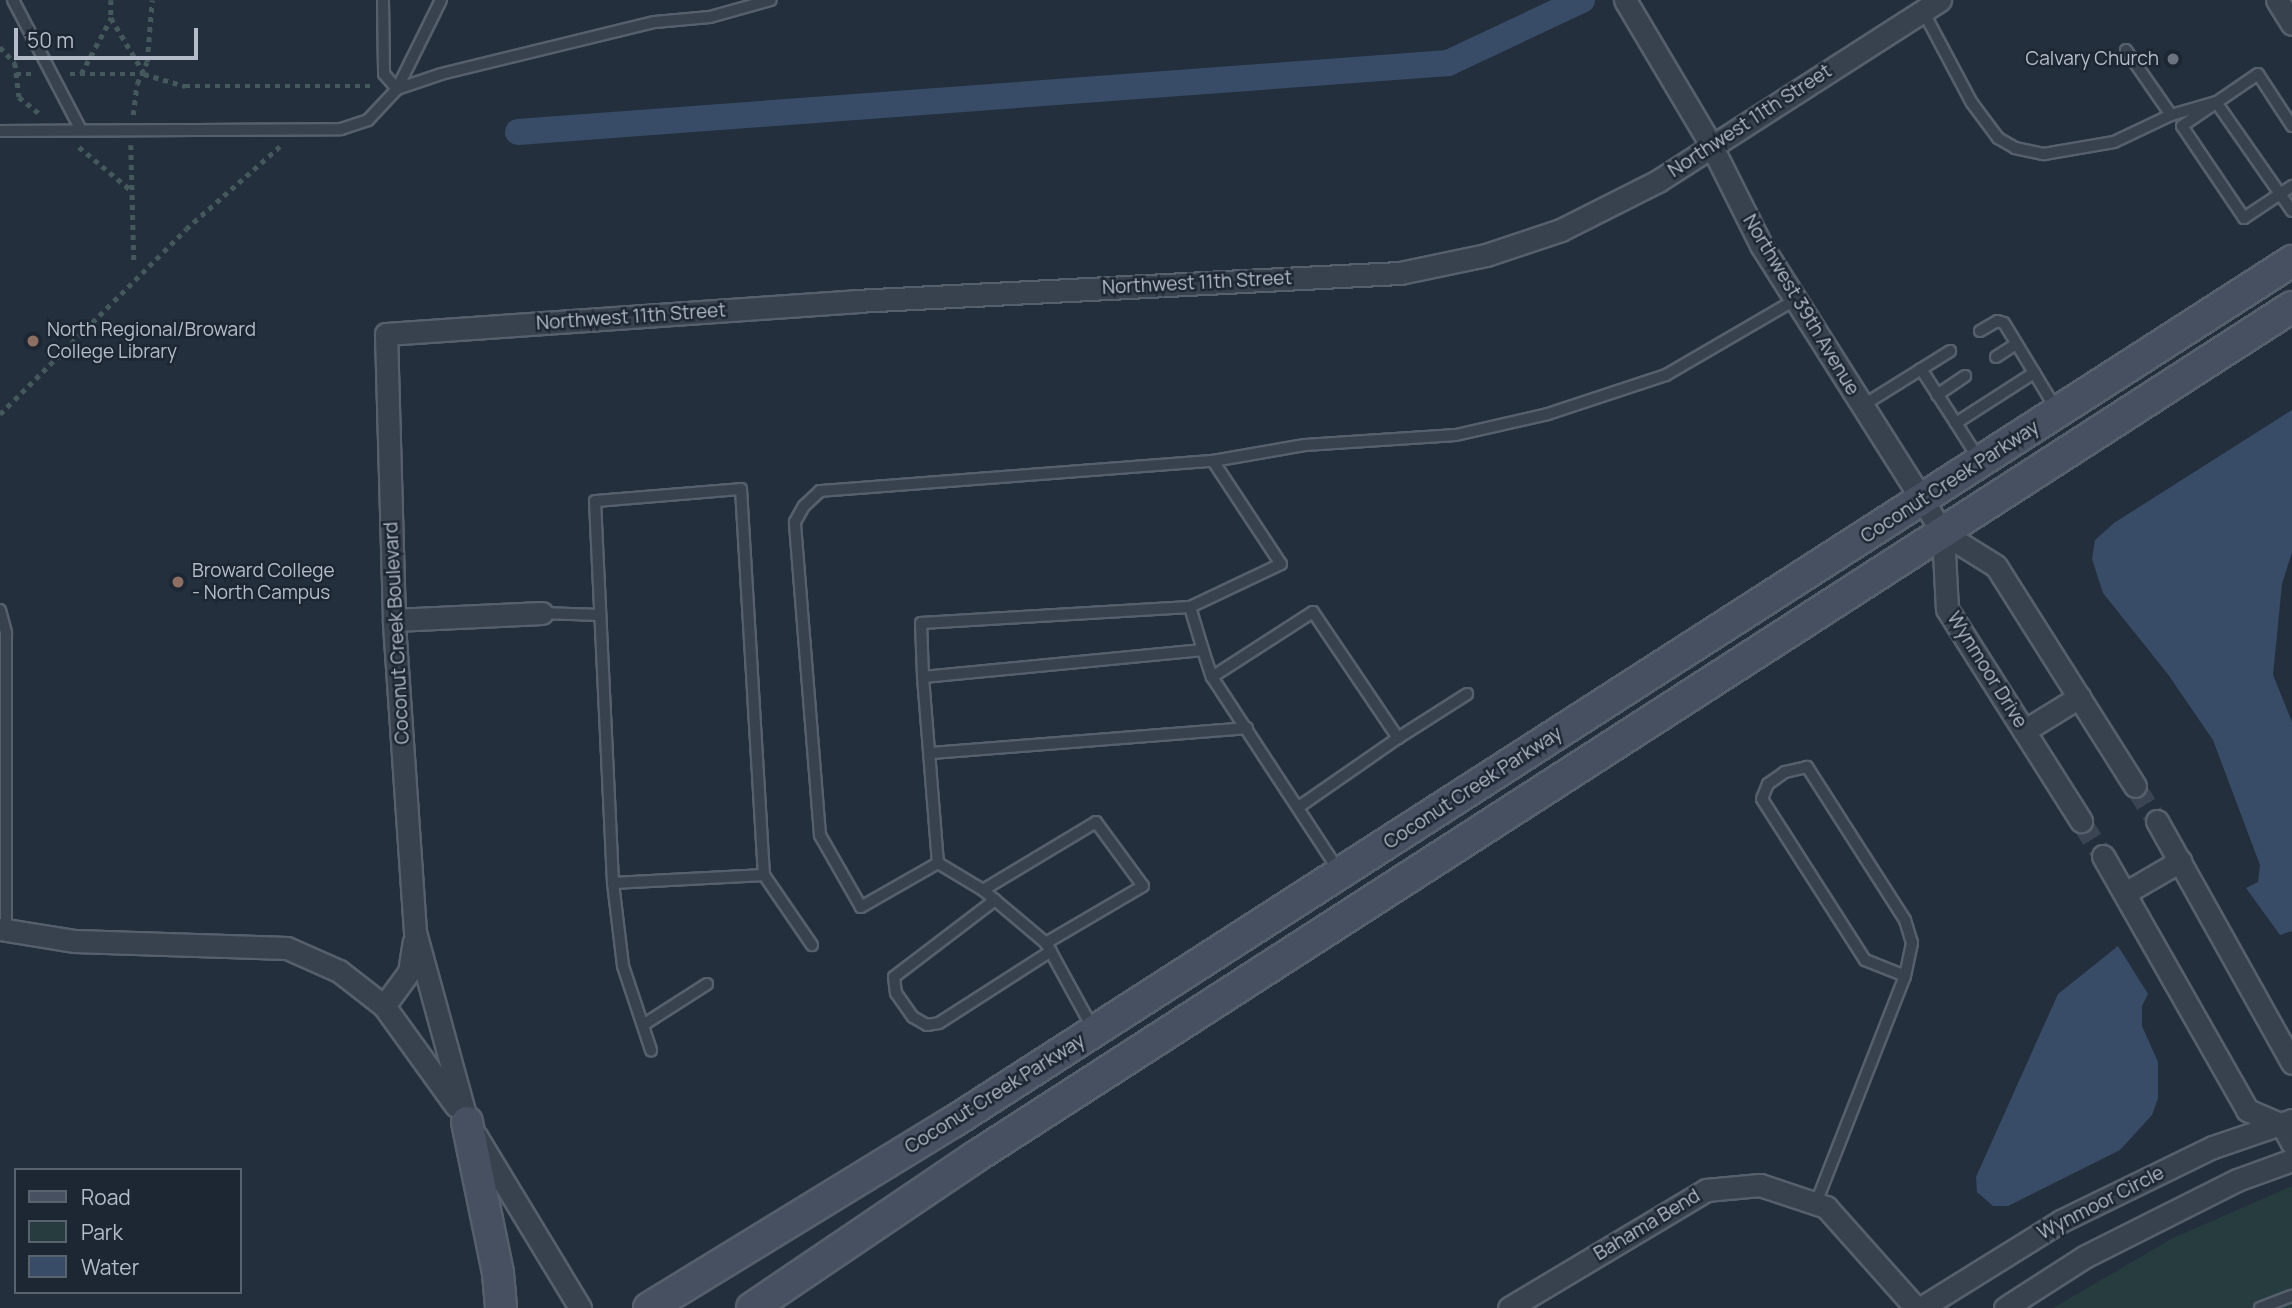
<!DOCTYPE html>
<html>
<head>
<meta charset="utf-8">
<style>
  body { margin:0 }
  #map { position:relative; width:2292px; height:1308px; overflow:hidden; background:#242f3e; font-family:Manrope,sans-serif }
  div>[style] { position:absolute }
  .green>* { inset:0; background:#263c3f }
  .water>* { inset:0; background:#394c67 }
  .canal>* { height:26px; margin:-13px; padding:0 13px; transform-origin:13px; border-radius:13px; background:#394c67 }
  .minor-tunnel>* { height:21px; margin-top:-10.5px; transform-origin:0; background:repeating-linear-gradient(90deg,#3a4453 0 21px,transparent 0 31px) }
  .path>* { height:4.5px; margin-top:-2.25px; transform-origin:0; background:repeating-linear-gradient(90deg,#44595c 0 5px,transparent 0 10px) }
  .roads { filter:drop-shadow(2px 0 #565f6c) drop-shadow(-2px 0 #565f6c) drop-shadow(0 2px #565f6c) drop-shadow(0 -2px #565f6c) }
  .service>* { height:10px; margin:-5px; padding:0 5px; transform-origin:5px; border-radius:5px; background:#38414e }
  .minor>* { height:21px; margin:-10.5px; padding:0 10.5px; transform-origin:10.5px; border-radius:10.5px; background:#38414e }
  .secondary>* { height:30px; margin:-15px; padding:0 15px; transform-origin:15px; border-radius:15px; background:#465061 }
  .dots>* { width:19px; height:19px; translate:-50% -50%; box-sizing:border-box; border:4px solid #1d2633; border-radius:50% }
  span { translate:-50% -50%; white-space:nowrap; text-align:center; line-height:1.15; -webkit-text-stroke:5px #1d2633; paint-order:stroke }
  .poi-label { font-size:19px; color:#b4bcc9 }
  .right { translate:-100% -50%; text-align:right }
  .left { translate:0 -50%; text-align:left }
  .street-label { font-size:19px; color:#b4bcc9 }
  .legend { position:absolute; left:14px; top:1168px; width:228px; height:126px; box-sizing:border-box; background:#1d2633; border:2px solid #59626f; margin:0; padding:9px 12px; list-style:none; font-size:21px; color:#b4bcc9 }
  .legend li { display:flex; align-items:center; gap:14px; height:35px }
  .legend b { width:35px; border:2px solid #59626f }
  .scale { position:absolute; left:14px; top:28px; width:184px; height:32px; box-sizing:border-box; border:4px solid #b4bcc9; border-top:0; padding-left:9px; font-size:21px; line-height:24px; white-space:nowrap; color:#b4bcc9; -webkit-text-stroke:5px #1d2633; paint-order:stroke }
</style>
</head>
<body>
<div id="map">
  <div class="green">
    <div style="clip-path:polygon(2292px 1186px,2292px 1308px,2053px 1308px,2173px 1238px)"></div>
  </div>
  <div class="water">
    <div style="clip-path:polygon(2292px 410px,2292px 552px,2282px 584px,2273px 675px,2292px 722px,2292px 931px,2280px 935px,2246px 888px,2258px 882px,2260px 865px,2213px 740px,2167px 673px,2103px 593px,2092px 559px,2095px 540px,2114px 523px)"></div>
    <div style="clip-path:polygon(2118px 946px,2148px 994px,2142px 1006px,2142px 1026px,2158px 1062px,2158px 1098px,2152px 1115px,2120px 1150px,2008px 1206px,1993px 1206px,1977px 1192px,1976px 1177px,2058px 994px)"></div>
  </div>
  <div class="canal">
    <div style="left:518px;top:132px;width:933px;rotate:-4.24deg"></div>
    <div style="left:1448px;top:63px;width:148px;rotate:-25.2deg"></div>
  </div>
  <div class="minor-tunnel">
    <div style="left:2135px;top:786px;width:41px;rotate:57.8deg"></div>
    <div style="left:2081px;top:821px;width:41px;rotate:57.8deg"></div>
  </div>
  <div class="path">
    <div style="left:111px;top:0;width:18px;rotate:90deg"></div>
    <div style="left:0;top:47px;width:22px;rotate:47deg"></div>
    <div style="left:15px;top:63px;width:34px;rotate:83deg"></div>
    <div style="left:19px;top:97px;width:27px;rotate:39deg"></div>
    <div style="left:16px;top:74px;width:17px"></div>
    <div style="left:70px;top:74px;width:74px"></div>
    <div style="left:144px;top:74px;width:43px;rotate:16.3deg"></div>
    <div style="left:185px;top:86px;width:187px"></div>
    <div style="left:81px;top:74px;width:64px;rotate:-61.8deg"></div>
    <div style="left:111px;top:18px;width:64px;rotate:59deg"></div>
    <div style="left:133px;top:115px;width:31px;rotate:-83deg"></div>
    <div style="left:137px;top:84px;width:24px;rotate:-66deg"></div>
    <div style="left:147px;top:62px;width:62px;rotate:-85.4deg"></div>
    <div style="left:131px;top:145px;width:116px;rotate:88.5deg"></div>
    <div style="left:79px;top:147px;width:69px;rotate:39.7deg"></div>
    <div style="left:0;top:414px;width:262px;rotate:-44.8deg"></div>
    <div style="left:186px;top:229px;width:125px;rotate:-41.4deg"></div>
  </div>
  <div class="roads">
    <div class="service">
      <div style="left:13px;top:0;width:147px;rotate:62.4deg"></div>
      <div style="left:383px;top:0;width:74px;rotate:89.2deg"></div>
      <div style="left:384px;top:74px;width:20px;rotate:49deg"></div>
      <div style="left:397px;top:89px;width:99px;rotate:-63.7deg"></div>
      <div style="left:1923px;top:11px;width:104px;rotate:62deg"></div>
      <div style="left:1972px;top:103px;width:44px;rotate:53.4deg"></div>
      <div style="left:1998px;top:138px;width:20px;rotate:30deg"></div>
      <div style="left:2015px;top:148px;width:30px;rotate:12deg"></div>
      <div style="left:2044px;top:154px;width:71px;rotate:-9.7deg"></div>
      <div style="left:2114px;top:142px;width:63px;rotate:-25.3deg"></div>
      <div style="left:2171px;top:115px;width:47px;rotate:-16.1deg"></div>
      <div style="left:2216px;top:102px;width:133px;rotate:55.1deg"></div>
      <div style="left:2126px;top:50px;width:79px;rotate:55.3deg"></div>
      <div style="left:2292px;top:126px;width:62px;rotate:-123.2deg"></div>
      <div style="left:2258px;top:74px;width:92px;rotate:145.6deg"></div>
      <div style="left:2182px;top:126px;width:111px;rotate:56deg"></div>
      <div style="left:2244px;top:218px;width:58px;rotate:-33.7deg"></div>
      <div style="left:0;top:131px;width:341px;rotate:-0.3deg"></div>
      <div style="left:341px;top:129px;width:28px;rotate:-18deg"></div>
      <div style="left:368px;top:120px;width:42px;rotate:-46.9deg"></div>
      <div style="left:397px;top:89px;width:46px;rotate:-18.8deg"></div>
      <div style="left:441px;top:74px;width:220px;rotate:-13.7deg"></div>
      <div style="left:655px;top:22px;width:55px;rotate:-5.2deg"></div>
      <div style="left:710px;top:17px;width:63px;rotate:-15.6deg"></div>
      <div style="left:1980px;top:331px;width:20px;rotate:-30deg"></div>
      <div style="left:1997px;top:321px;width:7px;rotate:16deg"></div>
      <div style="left:2004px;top:323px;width:100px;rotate:58.8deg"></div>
      <div style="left:1996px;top:357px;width:24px;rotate:-33deg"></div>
      <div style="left:1921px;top:369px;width:64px;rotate:57.1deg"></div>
      <div style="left:1937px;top:395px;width:34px;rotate:-34deg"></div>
      <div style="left:1862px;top:406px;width:104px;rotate:-32deg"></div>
      <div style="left:1213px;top:461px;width:93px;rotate:-9.9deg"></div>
      <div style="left:1305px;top:445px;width:151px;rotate:-3.8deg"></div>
      <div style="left:1456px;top:435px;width:94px;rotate:-12.9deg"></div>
      <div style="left:1548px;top:414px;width:124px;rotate:-18.3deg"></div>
      <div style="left:1666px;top:375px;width:149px;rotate:-30.2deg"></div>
      <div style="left:1980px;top:461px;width:45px;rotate:-122.3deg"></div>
      <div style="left:1956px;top:423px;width:93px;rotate:-32.7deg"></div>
      <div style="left:741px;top:489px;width:387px;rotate:86.6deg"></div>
      <div style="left:764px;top:875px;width:151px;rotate:177deg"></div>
      <div style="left:613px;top:883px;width:382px;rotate:-92.7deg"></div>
      <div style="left:595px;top:501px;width:146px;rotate:-4.7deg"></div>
      <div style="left:0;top:610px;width:24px;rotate:75deg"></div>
      <div style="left:6px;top:633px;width:299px;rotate:90deg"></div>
      <div style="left:542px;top:613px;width:58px;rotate:2deg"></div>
      <div style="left:1203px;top:650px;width:28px;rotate:72deg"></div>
      <div style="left:1212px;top:677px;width:232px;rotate:56.8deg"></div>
      <div style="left:923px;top:677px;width:54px;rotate:-92.1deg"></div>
      <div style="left:921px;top:623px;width:269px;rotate:-3.4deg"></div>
      <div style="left:1190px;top:607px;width:45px;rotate:73.2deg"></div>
      <div style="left:1203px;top:650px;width:281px;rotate:174.5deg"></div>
      <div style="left:923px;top:677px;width:187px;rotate:85.4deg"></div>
      <div style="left:938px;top:863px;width:52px;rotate:31deg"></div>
      <div style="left:983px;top:890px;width:82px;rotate:40.1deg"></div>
      <div style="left:1046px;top:943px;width:98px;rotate:61.3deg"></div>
      <div style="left:1212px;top:677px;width:120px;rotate:-32.8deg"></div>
      <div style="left:1313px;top:612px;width:152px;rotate:56deg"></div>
      <div style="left:1398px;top:738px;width:119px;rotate:145.2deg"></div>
      <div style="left:1398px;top:738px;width:82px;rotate:-32.5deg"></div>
      <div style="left:930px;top:753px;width:318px;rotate:-4.5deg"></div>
      <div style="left:938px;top:863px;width:89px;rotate:150.3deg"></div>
      <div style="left:861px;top:907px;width:83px;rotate:-119.7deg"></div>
      <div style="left:820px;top:835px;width:314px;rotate:-94.6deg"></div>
      <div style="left:795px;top:522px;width:18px;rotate:-61deg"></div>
      <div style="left:804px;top:506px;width:22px;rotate:-43deg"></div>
      <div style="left:820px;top:491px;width:394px;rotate:-4.4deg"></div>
      <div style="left:1213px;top:461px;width:123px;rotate:56.6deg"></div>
      <div style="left:1281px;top:564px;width:101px;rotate:154.7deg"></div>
      <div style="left:764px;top:875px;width:85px;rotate:55.6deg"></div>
      <div style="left:613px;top:883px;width:84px;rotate:83.1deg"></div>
      <div style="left:623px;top:966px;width:89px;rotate:71.6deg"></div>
      <div style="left:983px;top:890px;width:132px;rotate:-31deg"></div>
      <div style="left:1096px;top:822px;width:79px;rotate:53.7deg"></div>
      <div style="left:1143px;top:886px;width:113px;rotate:149.6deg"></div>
      <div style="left:995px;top:900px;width:127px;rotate:142.7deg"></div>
      <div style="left:894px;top:977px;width:16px;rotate:83deg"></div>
      <div style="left:896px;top:993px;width:29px;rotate:55deg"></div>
      <div style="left:913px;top:1017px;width:16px;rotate:30deg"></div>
      <div style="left:927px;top:1025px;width:12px;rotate:-9deg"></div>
      <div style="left:939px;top:1023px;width:133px;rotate:-32.7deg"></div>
      <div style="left:643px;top:1025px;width:76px;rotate:-32.6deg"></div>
      <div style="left:1816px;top:1203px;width:244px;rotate:-68.6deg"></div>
      <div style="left:1905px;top:976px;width:34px;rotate:-78deg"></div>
      <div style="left:1912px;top:943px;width:24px;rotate:-107deg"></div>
      <div style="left:1905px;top:920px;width:182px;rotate:-122.6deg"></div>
      <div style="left:1807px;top:767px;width:23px;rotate:167deg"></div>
      <div style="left:1785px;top:772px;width:21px;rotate:145deg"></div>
      <div style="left:1768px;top:784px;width:16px;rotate:112deg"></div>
      <div style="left:1762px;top:799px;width:191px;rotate:57.4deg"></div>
      <div style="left:1865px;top:960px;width:43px;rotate:21.8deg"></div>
      <div style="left:2260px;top:1308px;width:34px;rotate:-21deg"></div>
    </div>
    <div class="minor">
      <div style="left:1625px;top:0;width:169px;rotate:59.3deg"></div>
      <div style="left:1711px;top:145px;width:112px;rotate:63.4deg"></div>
      <div style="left:1761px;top:245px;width:341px;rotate:57.7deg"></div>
      <div style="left:1943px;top:533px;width:62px;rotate:31.9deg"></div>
      <div style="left:1996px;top:566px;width:260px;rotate:57.7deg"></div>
      <div style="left:2277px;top:0;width:28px;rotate:58deg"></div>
      <div style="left:1943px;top:533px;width:76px;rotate:87deg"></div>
      <div style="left:1947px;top:609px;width:251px;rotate:57.7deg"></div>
      <div style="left:394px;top:620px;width:148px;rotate:-2.7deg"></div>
      <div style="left:2024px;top:731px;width:65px;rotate:-31.7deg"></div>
      <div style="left:2157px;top:821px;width:277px;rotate:60.8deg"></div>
      <div style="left:2103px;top:856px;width:292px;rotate:60.4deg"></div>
      <div style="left:2247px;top:1110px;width:38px;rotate:23deg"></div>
      <div style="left:2282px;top:1125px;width:21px;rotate:61deg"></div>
      <div style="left:2125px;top:893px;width:64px;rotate:-30.2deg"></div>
      <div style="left:0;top:929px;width:76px;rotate:9.1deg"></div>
      <div style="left:75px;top:941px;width:212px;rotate:1.9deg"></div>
      <div style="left:287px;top:948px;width:57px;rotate:23.9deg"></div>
      <div style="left:339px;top:971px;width:57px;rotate:37.9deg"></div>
      <div style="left:384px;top:1006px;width:123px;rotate:54.2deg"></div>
      <div style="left:384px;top:1006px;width:42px;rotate:-53.7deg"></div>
      <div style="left:409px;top:972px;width:31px;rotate:-81deg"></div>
      <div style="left:467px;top:1122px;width:197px;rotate:-105.3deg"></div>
      <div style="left:415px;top:932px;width:313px;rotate:-93.9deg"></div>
      <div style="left:394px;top:620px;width:286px;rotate:-91.6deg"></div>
      <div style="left:386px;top:334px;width:471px;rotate:-4deg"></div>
      <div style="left:856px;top:301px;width:545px;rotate:-2.95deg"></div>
      <div style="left:1400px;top:273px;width:88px;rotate:-11.8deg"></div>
      <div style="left:1486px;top:255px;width:79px;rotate:-18.4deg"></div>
      <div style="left:1561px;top:230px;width:109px;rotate:-26.8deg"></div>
      <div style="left:1658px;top:181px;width:335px;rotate:-32.7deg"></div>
      <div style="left:476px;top:1136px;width:201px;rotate:58.8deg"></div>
      <div style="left:1509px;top:1308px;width:230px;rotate:-30.9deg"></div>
      <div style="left:1706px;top:1190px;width:54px;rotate:-5.3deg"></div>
      <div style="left:1760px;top:1185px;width:70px;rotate:18.4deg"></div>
      <div style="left:1826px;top:1207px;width:135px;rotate:48.3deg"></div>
      <div style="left:1921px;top:1308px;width:165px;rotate:-31.9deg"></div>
      <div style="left:2061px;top:1221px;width:169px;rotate:-26deg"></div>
      <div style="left:2213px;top:1147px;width:83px;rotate:-18.9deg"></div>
      <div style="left:2005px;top:1308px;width:94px;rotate:-32.8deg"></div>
      <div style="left:2084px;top:1257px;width:171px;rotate:-26.7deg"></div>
      <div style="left:2237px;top:1180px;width:59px;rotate:-20deg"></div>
    </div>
    <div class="secondary">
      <div style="left:467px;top:1122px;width:154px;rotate:78.4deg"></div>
      <div style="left:498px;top:1273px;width:35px;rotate:85deg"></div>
      <div style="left:649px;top:1308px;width:356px;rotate:-31.5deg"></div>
      <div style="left:953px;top:1122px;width:1592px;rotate:-32.74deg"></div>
      <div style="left:752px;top:1308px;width:269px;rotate:-34.1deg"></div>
      <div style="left:975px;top:1157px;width:1567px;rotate:-32.84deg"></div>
    </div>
  </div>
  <div class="dots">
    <div style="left:2173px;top:59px;background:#6b7280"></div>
    <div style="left:33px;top:341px;background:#8d6e63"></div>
    <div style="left:178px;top:582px;background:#8d6e63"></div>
  </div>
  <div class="poi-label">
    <span class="right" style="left:2159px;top:59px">Calvary Church</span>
    <span class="left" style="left:47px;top:341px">North Regional/Broward<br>College Library</span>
    <span class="left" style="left:192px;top:582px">Broward College<br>- North Campus</span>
  </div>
  <div class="street-label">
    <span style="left:1750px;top:121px;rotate:-33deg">Northwest 11th Street</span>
    <span style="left:1197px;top:283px;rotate:-3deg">Northwest 11th Street</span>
    <span style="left:1801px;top:305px;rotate:59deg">Northwest 39th Avenue</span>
    <span style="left:631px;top:317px;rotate:-4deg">Northwest 11th Street</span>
    <span style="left:1950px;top:482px;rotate:-33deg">Coconut Creek Parkway</span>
    <span style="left:397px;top:633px;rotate:-93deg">Coconut Creek Boulevard</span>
    <span style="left:1987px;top:670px;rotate:58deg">Wynmoor Drive</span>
    <span style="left:1473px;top:788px;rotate:-33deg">Coconut Creek Parkway</span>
    <span style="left:995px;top:1094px;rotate:-32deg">Coconut Creek Parkway</span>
    <span style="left:2101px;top:1203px;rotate:-27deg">Wynmoor Circle</span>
    <span style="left:1647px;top:1225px;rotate:-31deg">Bahama Bend</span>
  </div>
  <ul class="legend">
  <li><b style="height:9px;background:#465061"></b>Road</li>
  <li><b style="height:19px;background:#263c3f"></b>Park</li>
  <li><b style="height:19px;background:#394c67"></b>Water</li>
  </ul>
  <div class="scale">50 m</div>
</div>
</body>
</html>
